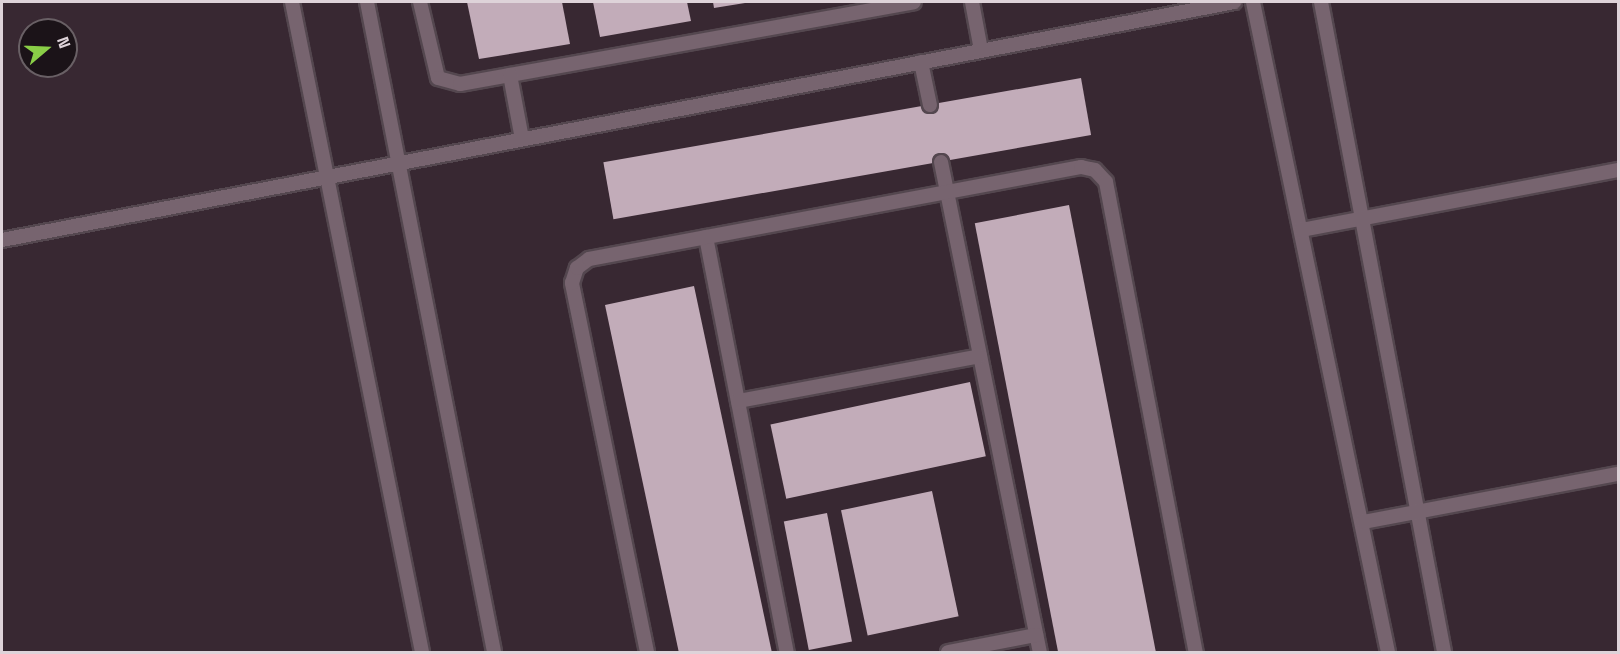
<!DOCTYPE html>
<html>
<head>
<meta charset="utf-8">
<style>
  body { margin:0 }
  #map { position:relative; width:1620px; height:654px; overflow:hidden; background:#382832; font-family:"Space Grotesk",sans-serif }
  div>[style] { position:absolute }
  .building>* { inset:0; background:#c2acb9; transform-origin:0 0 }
  .roads { filter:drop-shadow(2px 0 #54474f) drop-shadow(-2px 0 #54474f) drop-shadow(0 2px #54474f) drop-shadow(0 -2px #54474f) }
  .service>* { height:14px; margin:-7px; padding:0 7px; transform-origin:7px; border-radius:7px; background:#77646f }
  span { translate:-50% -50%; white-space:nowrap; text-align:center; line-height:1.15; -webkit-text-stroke:6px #1b1318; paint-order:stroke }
  .frame { position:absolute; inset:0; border:3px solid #ded3d9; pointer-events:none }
  .north { position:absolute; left:18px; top:18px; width:60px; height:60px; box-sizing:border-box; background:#1b1318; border:2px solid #696065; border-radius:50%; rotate:71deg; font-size:16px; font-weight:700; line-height:24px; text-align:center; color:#ded3d9 }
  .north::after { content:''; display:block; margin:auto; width:21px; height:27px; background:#8ace47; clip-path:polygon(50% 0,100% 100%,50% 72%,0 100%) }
</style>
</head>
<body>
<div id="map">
  <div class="building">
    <div style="clip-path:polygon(467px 2px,562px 2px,570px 44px,479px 59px)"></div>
    <div style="clip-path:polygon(593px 2px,687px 2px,691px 21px,600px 37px)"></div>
    <div style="clip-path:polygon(713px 2px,745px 2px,745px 3px,714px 8px)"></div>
    <div style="left:1081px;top:78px;width:58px;height:485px;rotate:80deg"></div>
    <div style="left:1069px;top:205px;width:455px;height:96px;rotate:79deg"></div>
    <div style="left:694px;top:286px;width:374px;height:91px;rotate:78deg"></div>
    <div style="left:970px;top:382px;width:76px;height:204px;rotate:78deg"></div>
    <div style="left:932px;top:491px;width:128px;height:93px;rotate:78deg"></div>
    <div style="left:827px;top:513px;width:131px;height:44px;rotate:79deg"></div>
  </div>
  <div class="roads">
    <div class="service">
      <div style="left:292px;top:2px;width:663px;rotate:78.69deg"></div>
      <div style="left:367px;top:2px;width:662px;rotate:78.94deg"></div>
      <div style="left:420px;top:2px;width:78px;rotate:76.7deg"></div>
      <div style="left:438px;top:78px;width:23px;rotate:15deg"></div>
      <div style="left:460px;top:84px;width:461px;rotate:-10.2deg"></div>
      <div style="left:972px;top:2px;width:49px;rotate:79.4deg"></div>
      <div style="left:1253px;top:2px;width:664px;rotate:78.27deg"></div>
      <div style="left:1321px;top:2px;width:662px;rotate:79.28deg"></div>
      <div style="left:921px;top:62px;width:44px;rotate:78.2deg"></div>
      <div style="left:510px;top:75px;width:65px;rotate:79.4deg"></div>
      <div style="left:941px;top:162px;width:500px;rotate:78.6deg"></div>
      <div style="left:1301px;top:230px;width:323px;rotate:-10.7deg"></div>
      <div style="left:706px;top:237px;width:423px;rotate:79deg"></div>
      <div style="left:2px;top:240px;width:1255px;rotate:-10.93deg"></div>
      <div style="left:738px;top:401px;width:246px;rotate:-10.5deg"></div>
      <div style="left:1363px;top:522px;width:259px;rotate:-10.7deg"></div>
      <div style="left:647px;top:652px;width:377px;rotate:-101.5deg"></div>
      <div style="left:572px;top:283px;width:16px;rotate:-72deg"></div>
      <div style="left:577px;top:268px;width:15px;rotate:-37deg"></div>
      <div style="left:589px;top:259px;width:501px;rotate:-10.59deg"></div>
      <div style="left:1081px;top:167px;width:14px;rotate:12deg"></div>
      <div style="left:1095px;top:170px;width:16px;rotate:47deg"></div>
      <div style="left:1106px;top:182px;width:479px;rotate:79.2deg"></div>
      <div style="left:948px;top:652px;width:90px;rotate:-10.9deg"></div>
    </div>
  </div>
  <div class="frame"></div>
  <div class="north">N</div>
</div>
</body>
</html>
